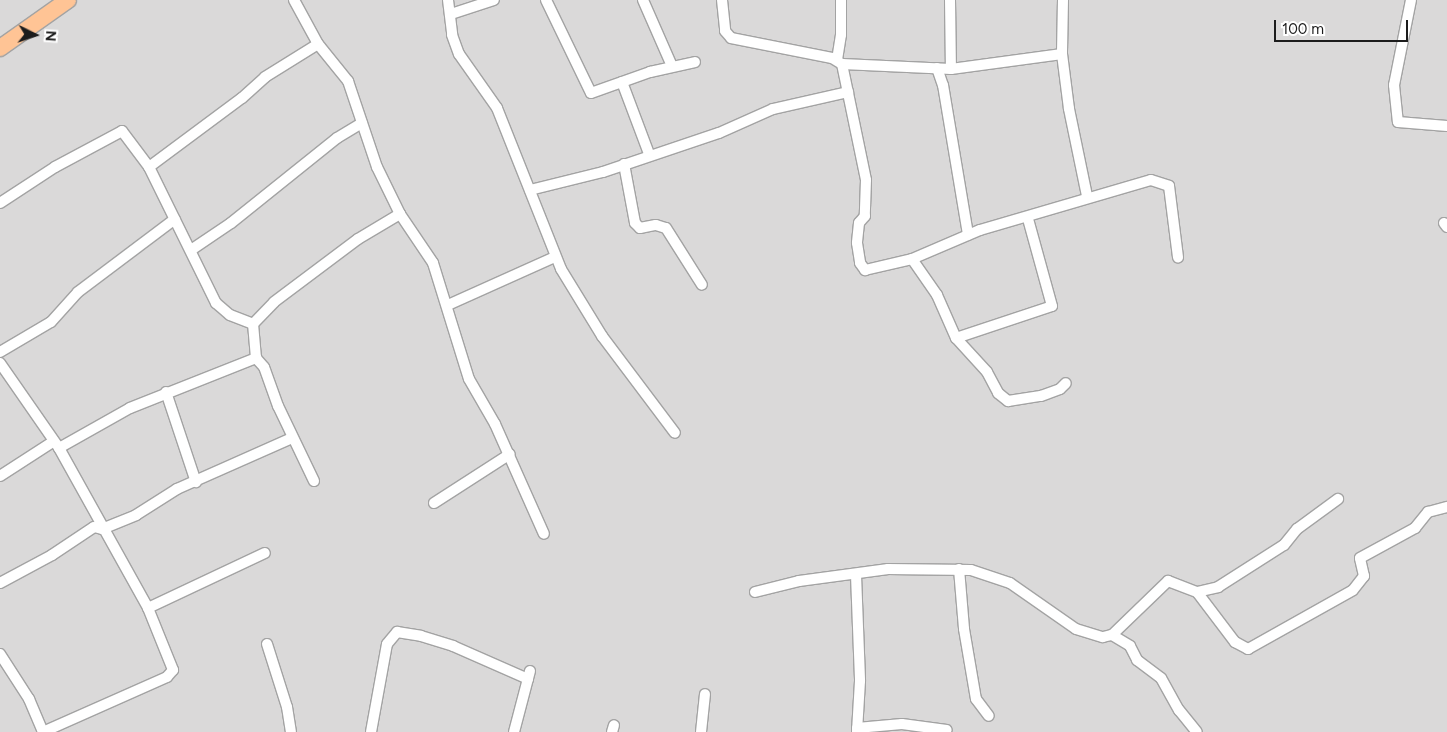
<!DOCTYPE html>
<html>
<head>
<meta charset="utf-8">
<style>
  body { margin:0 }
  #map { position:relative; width:1447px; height:732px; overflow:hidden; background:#efe8e0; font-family:Figtree,sans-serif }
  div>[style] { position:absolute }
  .residential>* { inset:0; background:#dad9d9; transform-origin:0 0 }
  .roads { filter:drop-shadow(1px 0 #a3a3a3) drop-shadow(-1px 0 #a3a3a3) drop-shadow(0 1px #a3a3a3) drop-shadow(0 -1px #a3a3a3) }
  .street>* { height:10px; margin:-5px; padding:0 5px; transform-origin:5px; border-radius:5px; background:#fff }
  .primary>* { height:16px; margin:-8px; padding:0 8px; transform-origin:8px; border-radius:8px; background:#ffc495 }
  span { translate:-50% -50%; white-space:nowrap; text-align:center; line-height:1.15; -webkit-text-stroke:4px #fff; paint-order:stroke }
  .north { position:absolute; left:10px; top:10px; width:50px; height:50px; -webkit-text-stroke:4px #fff; paint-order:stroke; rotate:94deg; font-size:14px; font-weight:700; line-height:20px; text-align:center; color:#1c1c1c }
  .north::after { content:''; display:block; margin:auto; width:18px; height:22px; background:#1c1c1c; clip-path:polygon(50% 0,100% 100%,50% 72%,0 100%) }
  .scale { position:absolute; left:1274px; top:20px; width:134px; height:22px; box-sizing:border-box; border:2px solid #1c1c1c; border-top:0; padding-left:6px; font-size:15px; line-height:18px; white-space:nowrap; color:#1c1c1c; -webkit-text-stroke:4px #fff; paint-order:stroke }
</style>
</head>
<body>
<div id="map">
  <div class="residential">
    <div style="left:0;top:0;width:1447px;height:732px"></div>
  </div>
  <div class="roads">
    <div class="street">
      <div style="left:294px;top:0;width:50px;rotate:61.4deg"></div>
      <div style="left:318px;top:44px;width:48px;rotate:51deg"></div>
      <div style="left:348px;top:81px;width:91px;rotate:71.4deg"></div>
      <div style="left:377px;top:167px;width:52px;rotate:63.9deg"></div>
      <div style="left:400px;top:214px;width:59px;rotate:56deg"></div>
      <div style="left:433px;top:263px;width:121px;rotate:72.8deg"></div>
      <div style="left:469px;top:379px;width:52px;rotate:60deg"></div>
      <div style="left:495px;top:424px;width:120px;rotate:66deg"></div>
      <div style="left:448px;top:0;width:35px;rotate:83deg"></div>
      <div style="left:452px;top:35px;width:20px;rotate:70deg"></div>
      <div style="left:459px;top:54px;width:66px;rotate:54.9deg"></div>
      <div style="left:497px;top:108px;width:173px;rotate:68.3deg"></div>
      <div style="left:561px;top:269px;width:79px;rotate:58.5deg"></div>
      <div style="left:602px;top:336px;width:121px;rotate:53deg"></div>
      <div style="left:546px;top:0;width:103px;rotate:64.2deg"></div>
      <div style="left:591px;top:93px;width:63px;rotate:-19.6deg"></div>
      <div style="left:650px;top:72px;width:46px;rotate:-12.5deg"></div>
      <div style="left:643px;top:0;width:72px;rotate:66.3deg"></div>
      <div style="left:722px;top:0;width:31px;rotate:84deg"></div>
      <div style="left:725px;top:31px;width:9px;rotate:49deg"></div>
      <div style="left:731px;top:38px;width:103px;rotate:11.2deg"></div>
      <div style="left:832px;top:58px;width:12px;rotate:31deg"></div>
      <div style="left:950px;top:0;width:69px;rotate:89.2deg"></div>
      <div style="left:1063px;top:0;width:54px;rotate:91.1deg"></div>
      <div style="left:1062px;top:54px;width:55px;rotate:82.7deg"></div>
      <div style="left:1069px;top:109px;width:89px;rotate:78.3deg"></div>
      <div style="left:1411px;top:0;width:87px;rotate:101.3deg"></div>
      <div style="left:1394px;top:85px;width:37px;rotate:84deg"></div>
      <div style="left:1398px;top:122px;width:49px;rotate:4.7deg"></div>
      <div style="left:451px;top:14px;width:45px;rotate:-18deg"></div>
      <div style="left:1062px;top:54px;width:112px;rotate:172.3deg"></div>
      <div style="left:951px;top:69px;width:109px;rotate:-177.4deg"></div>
      <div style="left:842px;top:64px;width:118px;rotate:78.3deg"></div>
      <div style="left:866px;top:180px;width:36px;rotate:92deg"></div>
      <div style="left:865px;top:216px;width:9px;rotate:131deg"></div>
      <div style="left:859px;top:223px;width:20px;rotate:96deg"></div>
      <div style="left:857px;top:243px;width:20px;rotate:81deg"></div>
      <div style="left:860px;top:263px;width:9px;rotate:54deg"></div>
      <div style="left:865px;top:270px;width:48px;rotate:-13.2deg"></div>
      <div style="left:912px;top:259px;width:74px;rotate:-23.1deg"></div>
      <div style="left:980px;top:230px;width:178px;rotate:-16.3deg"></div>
      <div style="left:1151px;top:180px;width:19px;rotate:18deg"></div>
      <div style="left:1169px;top:186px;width:72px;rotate:82.8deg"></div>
      <div style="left:837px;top:60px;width:25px;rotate:-81deg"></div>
      <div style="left:841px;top:35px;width:35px;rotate:-90deg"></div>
      <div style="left:937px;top:68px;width:18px;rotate:71deg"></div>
      <div style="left:943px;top:85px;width:152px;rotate:80.5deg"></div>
      <div style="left:622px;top:82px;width:77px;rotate:69.4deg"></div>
      <div style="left:624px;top:164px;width:60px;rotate:79.4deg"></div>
      <div style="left:635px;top:223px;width:7px;rotate:45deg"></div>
      <div style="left:640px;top:228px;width:16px;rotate:-11deg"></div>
      <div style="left:656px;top:225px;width:10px;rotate:17deg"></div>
      <div style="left:666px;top:228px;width:67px;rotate:57.7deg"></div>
      <div style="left:149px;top:167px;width:116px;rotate:-36.6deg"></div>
      <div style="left:242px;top:98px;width:31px;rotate:-42deg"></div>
      <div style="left:265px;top:77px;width:62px;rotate:-31.9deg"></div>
      <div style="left:530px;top:190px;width:75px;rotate:-13.9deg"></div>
      <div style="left:603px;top:172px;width:122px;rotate:-18.6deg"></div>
      <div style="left:719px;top:133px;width:59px;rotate:-24deg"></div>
      <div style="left:773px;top:109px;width:77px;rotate:-12.8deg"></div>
      <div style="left:0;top:203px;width:66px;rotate:-33.2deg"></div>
      <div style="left:55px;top:167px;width:76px;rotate:-28.2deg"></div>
      <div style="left:122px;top:131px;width:45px;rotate:53.1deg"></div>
      <div style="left:149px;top:167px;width:152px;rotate:63.8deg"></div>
      <div style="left:216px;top:303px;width:18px;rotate:41deg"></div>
      <div style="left:230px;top:315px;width:25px;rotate:21deg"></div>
      <div style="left:1444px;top:223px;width:5px;rotate:53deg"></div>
      <div style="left:191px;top:250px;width:48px;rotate:-34deg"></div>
      <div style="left:231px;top:223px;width:136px;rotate:-38.7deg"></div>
      <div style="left:337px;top:138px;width:29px;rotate:-31deg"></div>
      <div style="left:912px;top:259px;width:44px;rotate:55.2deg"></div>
      <div style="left:937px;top:295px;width:47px;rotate:66.2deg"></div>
      <div style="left:956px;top:338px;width:46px;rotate:47.6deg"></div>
      <div style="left:987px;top:372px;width:24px;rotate:62deg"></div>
      <div style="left:998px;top:393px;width:13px;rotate:39deg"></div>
      <div style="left:1008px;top:401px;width:33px;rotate:-9deg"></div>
      <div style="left:1041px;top:396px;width:20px;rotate:-20deg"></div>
      <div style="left:1060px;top:389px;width:8px;rotate:-45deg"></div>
      <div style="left:448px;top:305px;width:117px;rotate:-24.2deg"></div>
      <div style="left:956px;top:338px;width:101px;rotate:-18.4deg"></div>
      <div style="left:1052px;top:306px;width:90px;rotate:-105.4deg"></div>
      <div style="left:0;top:352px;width:59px;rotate:-30.5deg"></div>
      <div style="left:51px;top:322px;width:40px;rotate:-48deg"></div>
      <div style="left:78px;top:292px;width:121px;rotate:-37deg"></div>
      <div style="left:0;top:363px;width:103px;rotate:55.2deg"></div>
      <div style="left:59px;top:448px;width:183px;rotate:60.9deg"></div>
      <div style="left:148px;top:608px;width:67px;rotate:68deg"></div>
      <div style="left:173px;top:670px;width:9px;rotate:131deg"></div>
      <div style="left:167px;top:677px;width:136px;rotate:156.1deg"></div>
      <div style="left:166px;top:392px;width:95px;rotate:71.6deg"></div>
      <div style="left:59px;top:448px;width:81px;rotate:-29.4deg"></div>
      <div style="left:130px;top:408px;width:136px;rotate:-21.6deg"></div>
      <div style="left:0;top:476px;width:64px;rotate:-32.9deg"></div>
      <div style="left:314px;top:481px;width:83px;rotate:-115.6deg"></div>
      <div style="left:278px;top:406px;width:41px;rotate:-109.7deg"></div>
      <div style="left:264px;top:367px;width:12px;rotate:-132deg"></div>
      <div style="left:256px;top:358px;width:34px;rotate:-95deg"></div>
      <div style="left:253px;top:324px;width:30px;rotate:-46deg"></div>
      <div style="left:274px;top:302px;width:105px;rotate:-36.9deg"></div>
      <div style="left:358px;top:239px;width:49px;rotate:-30.8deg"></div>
      <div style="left:434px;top:503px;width:90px;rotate:-32.8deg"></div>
      <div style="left:959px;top:569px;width:60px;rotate:85.2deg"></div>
      <div style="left:964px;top:629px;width:71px;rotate:80.3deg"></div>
      <div style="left:976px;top:699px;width:21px;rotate:53deg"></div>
      <div style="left:856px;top:575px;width:106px;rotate:87.8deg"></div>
      <div style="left:860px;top:681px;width:51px;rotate:93.4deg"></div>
      <div style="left:0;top:583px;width:59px;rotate:-28.3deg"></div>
      <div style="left:52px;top:555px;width:50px;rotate:-33.7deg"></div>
      <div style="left:94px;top:527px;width:8px;rotate:14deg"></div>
      <div style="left:102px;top:529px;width:37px;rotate:-22deg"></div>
      <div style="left:136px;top:515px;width:49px;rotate:-32.4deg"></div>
      <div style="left:177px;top:489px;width:126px;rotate:-23.9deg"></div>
      <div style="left:755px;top:592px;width:45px;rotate:-14deg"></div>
      <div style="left:799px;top:581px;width:90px;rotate:-7.7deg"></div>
      <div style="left:888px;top:569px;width:83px;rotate:0.7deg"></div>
      <div style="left:971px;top:570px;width:41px;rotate:18.4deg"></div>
      <div style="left:1010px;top:583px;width:80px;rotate:34.9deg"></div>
      <div style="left:1076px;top:629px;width:28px;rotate:17deg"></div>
      <div style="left:1103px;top:637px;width:9px;rotate:-13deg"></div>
      <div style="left:1112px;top:635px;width:78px;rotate:-44deg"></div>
      <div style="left:1168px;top:581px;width:31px;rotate:21deg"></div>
      <div style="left:1197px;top:592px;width:22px;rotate:-13deg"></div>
      <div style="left:1218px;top:587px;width:78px;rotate:-32.5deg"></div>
      <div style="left:1284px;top:545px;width:21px;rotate:-51deg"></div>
      <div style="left:1297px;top:529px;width:51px;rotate:-36.2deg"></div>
      <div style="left:1197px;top:592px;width:63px;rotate:52.8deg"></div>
      <div style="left:1235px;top:642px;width:15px;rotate:28deg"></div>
      <div style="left:1248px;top:649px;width:120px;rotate:-29.3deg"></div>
      <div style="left:1353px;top:590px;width:18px;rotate:-52deg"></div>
      <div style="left:1364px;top:576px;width:18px;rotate:-103deg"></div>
      <div style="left:1360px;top:558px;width:63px;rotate:-28.6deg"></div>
      <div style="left:1415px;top:528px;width:21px;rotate:-51deg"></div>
      <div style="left:1428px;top:512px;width:20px;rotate:-15deg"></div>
      <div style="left:148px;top:608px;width:129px;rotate:-25.2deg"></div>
      <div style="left:1112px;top:635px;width:21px;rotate:31deg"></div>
      <div style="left:1130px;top:646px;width:16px;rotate:63deg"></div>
      <div style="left:1137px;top:660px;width:30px;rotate:37deg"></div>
      <div style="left:1161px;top:678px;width:37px;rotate:61deg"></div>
      <div style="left:1179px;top:710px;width:28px;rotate:51deg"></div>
      <div style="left:267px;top:644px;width:66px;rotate:72.4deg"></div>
      <div style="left:287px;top:707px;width:25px;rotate:81deg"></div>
      <div style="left:0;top:654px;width:54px;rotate:57.2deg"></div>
      <div style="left:29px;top:699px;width:36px;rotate:67deg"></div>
      <div style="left:857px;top:728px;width:45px;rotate:-5.1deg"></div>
      <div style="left:902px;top:724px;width:45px;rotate:7.6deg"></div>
      <div style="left:371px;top:732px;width:89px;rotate:-79.7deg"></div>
      <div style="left:387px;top:644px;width:16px;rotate:-50deg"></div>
      <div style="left:397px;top:632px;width:24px;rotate:9deg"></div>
      <div style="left:421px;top:636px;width:34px;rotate:17deg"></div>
      <div style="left:453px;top:646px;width:82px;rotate:23.7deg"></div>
      <div style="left:514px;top:732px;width:63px;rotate:-75.3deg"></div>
      <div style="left:612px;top:732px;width:7px;rotate:-74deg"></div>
      <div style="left:701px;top:732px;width:38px;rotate:-84deg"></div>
    </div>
    <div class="primary">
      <div style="left:0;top:48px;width:83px;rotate:-35.2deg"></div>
    </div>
  </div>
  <div class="north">N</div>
  <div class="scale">100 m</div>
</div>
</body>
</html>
